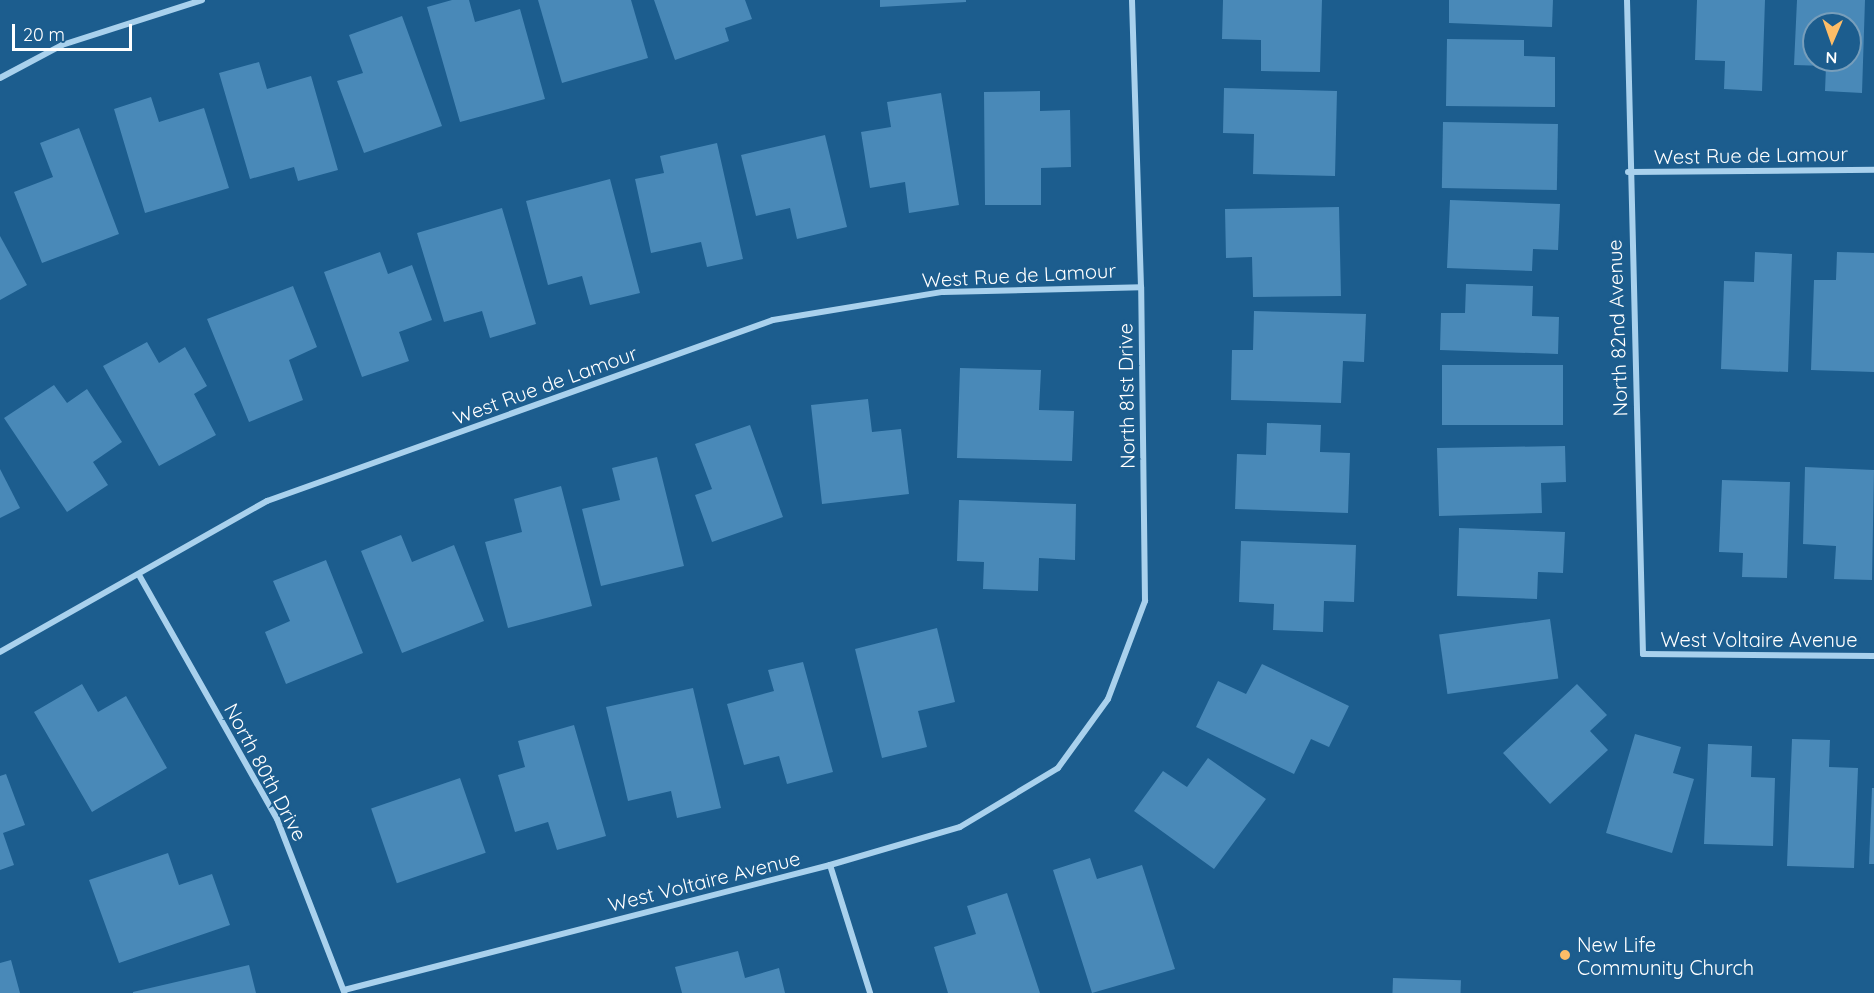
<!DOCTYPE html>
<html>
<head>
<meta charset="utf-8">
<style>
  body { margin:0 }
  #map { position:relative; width:1874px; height:993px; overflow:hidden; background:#1c5d8e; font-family:Quicksand,sans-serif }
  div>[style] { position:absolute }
  .building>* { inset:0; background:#4989b8; transform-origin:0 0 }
  .minor>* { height:6px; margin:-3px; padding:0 3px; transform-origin:3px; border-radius:3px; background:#a9d1ed }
  .dots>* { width:16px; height:16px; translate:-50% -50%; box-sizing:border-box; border:3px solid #1c5d8e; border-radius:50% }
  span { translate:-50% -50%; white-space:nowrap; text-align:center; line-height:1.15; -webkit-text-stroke:4.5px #1c5d8e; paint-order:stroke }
  .street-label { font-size:20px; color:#fff }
  .poi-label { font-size:20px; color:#fff }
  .left { translate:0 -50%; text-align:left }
  .north { position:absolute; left:1802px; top:12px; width:60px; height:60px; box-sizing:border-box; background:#1c5d8e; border:2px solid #779ebb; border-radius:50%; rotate:182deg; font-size:16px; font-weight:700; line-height:24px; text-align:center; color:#fff }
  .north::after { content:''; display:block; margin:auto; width:21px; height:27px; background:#febd67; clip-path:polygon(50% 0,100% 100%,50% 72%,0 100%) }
  .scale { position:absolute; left:12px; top:24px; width:120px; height:27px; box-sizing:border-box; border:3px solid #fff; border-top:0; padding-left:8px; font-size:18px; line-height:21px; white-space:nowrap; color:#fff; -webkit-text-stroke:4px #1c5d8e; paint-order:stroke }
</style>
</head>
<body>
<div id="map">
  <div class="building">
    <div style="clip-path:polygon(452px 0,469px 0,475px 22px,520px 9px,545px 99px,460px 122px,427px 7px)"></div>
    <div style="clip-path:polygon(538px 0,631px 0,648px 58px,562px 83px)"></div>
    <div style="clip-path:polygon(654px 0,745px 0,752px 19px,725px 28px,729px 41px,675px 60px)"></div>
    <div style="clip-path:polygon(880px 0,966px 0,966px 2px,880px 7px)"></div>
    <div style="clip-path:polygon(1223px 0,1322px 0,1320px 72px,1261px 71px,1261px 40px,1222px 39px)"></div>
    <div style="clip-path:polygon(1449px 0,1553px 0,1552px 27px,1449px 23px)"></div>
    <div style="clip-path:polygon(1697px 0,1765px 0,1762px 91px,1724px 89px,1725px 61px,1695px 60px)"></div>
    <div style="clip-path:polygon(evenodd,1797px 0,1865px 0,1862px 93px,1825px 91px,1826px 66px,1794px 65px,1797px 0,1814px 24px,1850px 24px,1850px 60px,1814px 60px,1814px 24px)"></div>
    <div style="clip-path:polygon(402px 16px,442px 126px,364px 153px,337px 81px,363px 73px,349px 35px)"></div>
    <div style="clip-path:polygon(1447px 39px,1524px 40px,1524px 56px,1555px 57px,1555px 107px,1446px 106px)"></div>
    <div style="clip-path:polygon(259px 62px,267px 89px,311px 76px,338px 170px,298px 181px,294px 167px,250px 179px,219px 73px)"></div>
    <div style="clip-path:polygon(1224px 88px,1337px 91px,1335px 176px,1253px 174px,1254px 134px,1223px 133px)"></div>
    <div style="clip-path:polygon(1040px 91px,1040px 111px,1070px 110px,1071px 167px,1041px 168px,1041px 205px,985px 205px,984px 92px)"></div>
    <div style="clip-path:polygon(941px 93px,959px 205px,909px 213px,905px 182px,870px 188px,861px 132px,891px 127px,887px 102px)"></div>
    <div style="clip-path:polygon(151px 97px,159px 122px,204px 108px,229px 188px,145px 213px,114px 109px)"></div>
    <div style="left:1443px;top:122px;width:115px;height:66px;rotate:1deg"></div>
    <div style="clip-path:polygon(79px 128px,119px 234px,42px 263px,14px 192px,53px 177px,40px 143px)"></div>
    <div style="clip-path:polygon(825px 135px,847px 227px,797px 239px,790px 208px,756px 216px,741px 155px)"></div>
    <div style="clip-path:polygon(717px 143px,743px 259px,707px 267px,701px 242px,651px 253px,635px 179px,664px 173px,660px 156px)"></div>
    <div style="clip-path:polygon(610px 179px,640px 293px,590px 305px,582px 276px,548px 285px,526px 201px)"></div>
    <div style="clip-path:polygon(1450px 200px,1560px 204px,1558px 250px,1533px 249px,1532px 271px,1447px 268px)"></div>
    <div style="clip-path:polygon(1339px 207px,1341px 296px,1253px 297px,1252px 257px,1226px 258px,1225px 209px)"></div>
    <div style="clip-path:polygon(502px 208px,536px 324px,490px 338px,482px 311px,444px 322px,417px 233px)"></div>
    <div style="clip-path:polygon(0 236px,27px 285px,0 300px)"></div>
    <div style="clip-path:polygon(380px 252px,388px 274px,412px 265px,432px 320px,399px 332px,409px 361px,362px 377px,324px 272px)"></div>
    <div style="clip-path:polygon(1755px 252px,1792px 254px,1788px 372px,1721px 369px,1724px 281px,1754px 282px)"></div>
    <div style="clip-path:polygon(1837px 252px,1874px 253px,1874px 372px,1811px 370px,1814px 280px,1836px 280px)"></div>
    <div style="clip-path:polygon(1466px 284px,1533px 286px,1532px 316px,1559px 317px,1558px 354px,1440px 350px,1441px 313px,1465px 313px)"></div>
    <div style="clip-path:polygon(293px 286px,317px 347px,289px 360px,303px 400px,249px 422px,207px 319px)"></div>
    <div style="clip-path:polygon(1254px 311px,1366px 314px,1364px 362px,1343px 361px,1341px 403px,1231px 400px,1232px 350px,1253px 350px)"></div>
    <div style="clip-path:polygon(147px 342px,159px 363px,185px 347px,207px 386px,194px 394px,216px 435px,159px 466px,103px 366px)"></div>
    <div style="left:1563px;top:365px;width:60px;height:121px;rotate:90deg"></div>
    <div style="clip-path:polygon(960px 368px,1041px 370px,1039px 410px,1074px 411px,1072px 461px,957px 458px)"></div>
    <div style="clip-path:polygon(54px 385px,67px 403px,87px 389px,122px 442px,93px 462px,108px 485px,67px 512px,4px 418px)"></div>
    <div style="clip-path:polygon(868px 399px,872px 432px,901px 429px,909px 494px,822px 504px,811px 405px)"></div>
    <div style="clip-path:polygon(1267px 423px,1321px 425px,1320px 452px,1350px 453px,1348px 513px,1235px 509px,1237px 454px,1266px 455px)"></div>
    <div style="clip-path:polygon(750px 425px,783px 517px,712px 542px,695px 495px,712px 489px,695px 444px)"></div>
    <div style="clip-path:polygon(1565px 446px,1566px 482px,1541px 483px,1542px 513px,1439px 516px,1437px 448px)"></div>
    <div style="clip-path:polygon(657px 457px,684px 566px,601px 586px,582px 509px,620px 500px,612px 468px)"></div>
    <div style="clip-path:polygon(1805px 467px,1874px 470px,1872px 580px,1834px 579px,1836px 546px,1803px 544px)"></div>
    <div style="clip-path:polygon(0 469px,20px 508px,0 518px)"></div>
    <div style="clip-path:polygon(1722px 480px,1790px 482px,1787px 578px,1742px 577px,1743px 553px,1719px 552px)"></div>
    <div style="clip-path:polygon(561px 486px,592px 606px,508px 628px,485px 542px,522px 532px,514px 499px)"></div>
    <div style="clip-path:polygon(959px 500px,1076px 504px,1075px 560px,1039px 558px,1038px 591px,983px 589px,984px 562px,957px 561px)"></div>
    <div style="clip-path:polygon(1459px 528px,1565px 532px,1563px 573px,1538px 572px,1537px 599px,1457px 596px)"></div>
    <div style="clip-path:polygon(401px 535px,412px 562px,454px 545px,484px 621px,402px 653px,361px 551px)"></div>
    <div style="clip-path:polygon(1241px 541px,1356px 545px,1354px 602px,1324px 601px,1323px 632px,1273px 630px,1274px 604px,1239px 602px)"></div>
    <div style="clip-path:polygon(326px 560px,363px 653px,286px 684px,265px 632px,290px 621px,273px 581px)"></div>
    <div style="left:1550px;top:619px;width:60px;height:112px;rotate:82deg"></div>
    <div style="clip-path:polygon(937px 628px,955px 702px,918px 711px,927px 747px,882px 758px,855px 649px)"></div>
    <div style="clip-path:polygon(803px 662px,833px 772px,787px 784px,779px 756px,744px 765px,727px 704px,774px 691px,768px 670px)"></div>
    <div style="clip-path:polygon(1262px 664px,1349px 706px,1329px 747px,1311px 739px,1294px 774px,1196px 727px,1218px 681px,1246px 694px)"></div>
    <div style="clip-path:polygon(82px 684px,98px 712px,126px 696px,167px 768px,92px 812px,34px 712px)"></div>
    <div style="clip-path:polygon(1577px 684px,1607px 715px,1590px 731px,1608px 750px,1550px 804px,1503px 753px)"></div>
    <div style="clip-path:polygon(693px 688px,721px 808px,677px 818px,671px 791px,628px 801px,606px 707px)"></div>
    <div style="clip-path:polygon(574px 725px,606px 836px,557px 850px,548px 822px,515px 832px,498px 775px,525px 767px,518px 741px)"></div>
    <div style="clip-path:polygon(1635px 734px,1681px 747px,1673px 773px,1694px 779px,1672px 853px,1606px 833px)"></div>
    <div style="clip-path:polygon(1792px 739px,1830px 740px,1829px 767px,1858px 768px,1854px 868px,1787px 866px)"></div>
    <div style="clip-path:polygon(1708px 744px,1752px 746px,1751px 777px,1775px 778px,1773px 846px,1704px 844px)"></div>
    <div style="clip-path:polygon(1208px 758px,1266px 799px,1214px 869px,1134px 811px,1163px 771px,1187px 787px)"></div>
    <div style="clip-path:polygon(6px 774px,25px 825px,3px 833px,14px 865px,0 870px,0 776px)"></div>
    <div style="left:460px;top:778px;width:79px;height:94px;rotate:71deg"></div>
    <div style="clip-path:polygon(1872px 788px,1874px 788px,1874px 864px,1869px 864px)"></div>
    <div style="clip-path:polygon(168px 853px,179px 885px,212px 874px,230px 925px,119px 963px,89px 880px)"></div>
    <div style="clip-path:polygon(1090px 858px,1097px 879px,1142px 865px,1175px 969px,1092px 993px,1053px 870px)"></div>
    <div style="clip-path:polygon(1007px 893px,1040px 993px,948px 993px,934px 947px,976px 934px,967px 906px)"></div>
    <div style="clip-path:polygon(738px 951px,745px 978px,779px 968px,785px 993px,682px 993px,675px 967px)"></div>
    <div style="clip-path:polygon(11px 960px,20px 993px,0 993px,0 963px)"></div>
    <div style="clip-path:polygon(249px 965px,256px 993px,133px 993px,133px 992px)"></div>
    <div style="left:1393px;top:978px;width:68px;height:15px;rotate:2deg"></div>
  </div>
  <div class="minor">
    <div style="left:1627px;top:0;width:654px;rotate:88.6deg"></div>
    <div style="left:1643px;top:654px;width:231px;rotate:0.5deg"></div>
    <div style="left:0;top:78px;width:70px;rotate:-28deg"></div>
    <div style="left:62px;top:45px;width:147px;rotate:-17.8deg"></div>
    <div style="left:1628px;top:172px;width:246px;rotate:-0.5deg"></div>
    <div style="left:139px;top:575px;width:280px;rotate:60.5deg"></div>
    <div style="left:277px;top:819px;width:186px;rotate:68.8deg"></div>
    <div style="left:0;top:652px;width:307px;rotate:-29.5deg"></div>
    <div style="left:267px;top:501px;width:537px;rotate:-19.68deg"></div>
    <div style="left:773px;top:320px;width:172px;rotate:-9.4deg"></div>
    <div style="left:943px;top:292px;width:198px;rotate:-1.4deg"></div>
    <div style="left:830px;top:865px;width:134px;rotate:72.6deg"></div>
    <div style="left:344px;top:990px;width:502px;rotate:-14.42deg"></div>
    <div style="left:830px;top:865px;width:135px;rotate:-16.3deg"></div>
    <div style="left:960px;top:827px;width:114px;rotate:-31deg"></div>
    <div style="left:1058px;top:768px;width:85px;rotate:-54.1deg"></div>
    <div style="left:1108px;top:699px;width:105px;rotate:-69.3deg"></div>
    <div style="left:1145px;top:601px;width:314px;rotate:-90.7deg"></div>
    <div style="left:1141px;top:287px;width:287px;rotate:-91.8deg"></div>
  </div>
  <div class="dots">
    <div style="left:1565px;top:955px;background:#febd67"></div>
  </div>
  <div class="street-label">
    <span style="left:1751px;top:155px;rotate:-1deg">West Rue de Lamour</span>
    <span style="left:1019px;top:275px;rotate:-3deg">West Rue de Lamour</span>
    <span style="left:1617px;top:328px;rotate:-92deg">North 82nd Avenue</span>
    <span style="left:545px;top:385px;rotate:-20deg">West Rue de Lamour</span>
    <span style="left:1126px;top:396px;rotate:-91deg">North 81st Drive</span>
    <span style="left:1759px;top:639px">West Voltaire Avenue</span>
    <span style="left:266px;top:772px;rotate:62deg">North 80th Drive</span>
    <span style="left:704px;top:881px;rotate:-14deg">West Voltaire Avenue</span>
  </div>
  <div class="poi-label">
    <span class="left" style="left:1577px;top:956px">New Life<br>Community Church</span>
  </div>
  <div class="north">N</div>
  <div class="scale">20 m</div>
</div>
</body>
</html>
